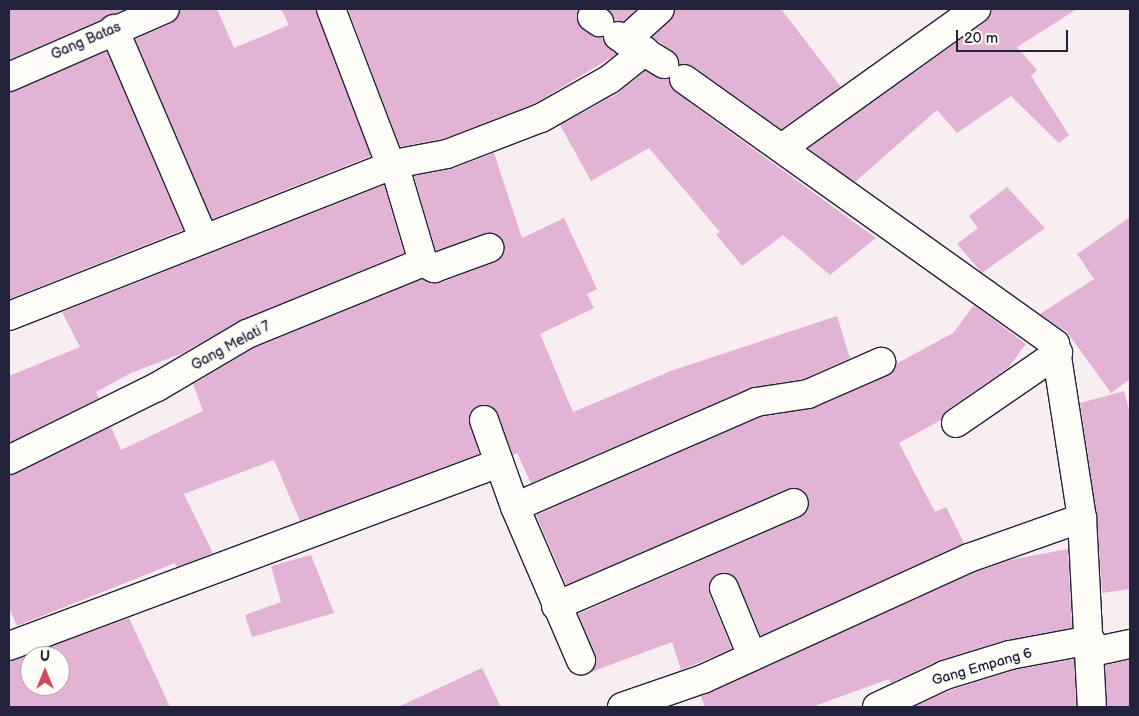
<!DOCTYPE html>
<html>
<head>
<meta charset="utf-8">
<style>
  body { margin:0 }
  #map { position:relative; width:1139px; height:716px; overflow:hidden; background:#f8edf0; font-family:"Balsamiq Sans",sans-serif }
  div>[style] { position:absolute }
  .stream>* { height:11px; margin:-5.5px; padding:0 5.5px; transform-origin:5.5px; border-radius:5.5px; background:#92d3f3 }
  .building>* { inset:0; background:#e2b3d5 }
  .roads { filter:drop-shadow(1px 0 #22223b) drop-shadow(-1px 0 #22223b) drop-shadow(0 1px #22223b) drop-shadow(0 -1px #22223b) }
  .minor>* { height:28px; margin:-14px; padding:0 14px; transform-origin:14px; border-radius:14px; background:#fdfcf7 }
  span { translate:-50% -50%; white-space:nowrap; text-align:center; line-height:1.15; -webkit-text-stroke:4px #fdfcf7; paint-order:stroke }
  .street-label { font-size:14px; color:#22223b }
  .frame { position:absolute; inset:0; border:10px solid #22223b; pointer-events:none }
  .north { position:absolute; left:20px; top:646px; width:50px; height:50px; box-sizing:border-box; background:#fdfcf7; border:1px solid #a5a5ac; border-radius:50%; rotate:0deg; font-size:14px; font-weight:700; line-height:20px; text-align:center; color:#22223b }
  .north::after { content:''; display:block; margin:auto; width:18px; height:22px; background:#d1495b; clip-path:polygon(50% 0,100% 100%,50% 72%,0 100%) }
  .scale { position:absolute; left:956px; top:30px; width:112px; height:22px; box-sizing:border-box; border:2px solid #22223b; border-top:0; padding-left:6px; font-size:15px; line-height:18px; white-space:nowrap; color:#22223b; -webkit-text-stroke:4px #fdfcf7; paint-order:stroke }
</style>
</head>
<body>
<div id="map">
  <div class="stream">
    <div style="left:562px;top:9px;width:66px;rotate:35.1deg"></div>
    <div style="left:637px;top:62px;width:61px;rotate:35deg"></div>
  </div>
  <div class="building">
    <div style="clip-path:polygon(9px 9px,126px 9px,9px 60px)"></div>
    <div style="clip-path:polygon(180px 9px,217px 9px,234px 48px,289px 25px,281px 9px,316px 9px,371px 156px,212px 219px,135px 39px,172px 23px)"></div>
    <div style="clip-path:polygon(348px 9px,579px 9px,578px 23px,583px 29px,603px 37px,605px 44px,617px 54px,534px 104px,443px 139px,400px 147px)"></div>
    <div style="clip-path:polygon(607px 9px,637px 9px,623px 22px,614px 21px)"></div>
    <div style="clip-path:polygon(675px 9px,781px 9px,841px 87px,781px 129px,693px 66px,680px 64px,672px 51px,652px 37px,671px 20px)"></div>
    <div style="clip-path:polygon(991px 9px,1077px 9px,1017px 47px,1037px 70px,1031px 76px,1069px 135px,1059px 143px,1011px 96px,957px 133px,937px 110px,855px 182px,808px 148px,985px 22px)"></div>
    <div style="clip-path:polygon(107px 51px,183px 230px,9px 299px,9px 92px)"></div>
    <div style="clip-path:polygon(645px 71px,669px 78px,675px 92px,876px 238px,830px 275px,783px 235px,742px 266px,716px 234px,720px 232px,649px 148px,591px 181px,560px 125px,618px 93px)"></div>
    <div style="clip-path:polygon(494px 153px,522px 238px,564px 218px,597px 289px,587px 294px,594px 308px,540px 334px,573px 412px,671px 371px,837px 316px,850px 358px,804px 379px,750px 388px,531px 483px,517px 453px,513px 455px,498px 414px,486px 405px,472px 410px,469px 418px,479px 454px,300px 521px,274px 460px,184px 494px,213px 553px,177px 567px,175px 563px,17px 626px,9px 608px,9px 476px,111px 427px,121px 450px,203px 411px,193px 384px,254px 348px,422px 279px,439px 283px,495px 262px,504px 250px,503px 242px,492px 233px,436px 251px,414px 176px,452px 169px)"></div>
    <div style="clip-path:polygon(384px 185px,404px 253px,241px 320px,183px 353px,131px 373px,96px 392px,99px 398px,9px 443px,9px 376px,80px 347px,62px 312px)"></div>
    <div style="clip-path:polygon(1007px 187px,1045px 228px,982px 273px,957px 244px,978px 228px,969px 216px)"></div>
    <div style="clip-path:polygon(1130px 217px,1130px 379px,1111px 393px,1067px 332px,1040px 314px,1094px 279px,1077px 254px)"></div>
    <div style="clip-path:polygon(974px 305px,1026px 344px,1008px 368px,947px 410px,941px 420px,899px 443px,935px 512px,946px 507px,964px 543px,761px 636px,738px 582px,727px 573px,719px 573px,711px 579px,709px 593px,732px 649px,681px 670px,672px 642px,591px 672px,596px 662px,595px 654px,578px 614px,800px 517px,807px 512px,808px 497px,803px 490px,788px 489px,566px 585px,536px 515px,760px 417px,814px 408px,887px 376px,896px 364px,953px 333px)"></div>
    <div style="clip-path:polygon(1124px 391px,1130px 414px,1130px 589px,1102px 593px,1097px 516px,1080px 403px)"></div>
    <div style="clip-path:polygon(1068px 549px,1072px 628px,1005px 640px,940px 660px,891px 683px,889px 679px,812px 707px,705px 707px,701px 696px,975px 572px,1010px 560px)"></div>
    <div style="clip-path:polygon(311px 555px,334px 613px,252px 637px,245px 615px,281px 602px,271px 566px)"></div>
    <div style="clip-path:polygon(evenodd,129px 618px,170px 707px,9px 707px,9px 661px,129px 618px,30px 656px,60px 656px,60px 686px,30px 686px,30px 656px)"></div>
    <div style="clip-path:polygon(1074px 659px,1076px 707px,913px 707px,951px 690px,1014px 670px)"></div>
    <div style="clip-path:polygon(1130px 660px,1130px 707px,1107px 707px,1105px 665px)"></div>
    <div style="clip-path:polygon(482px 668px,501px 707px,398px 707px)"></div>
  </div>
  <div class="roads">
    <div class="minor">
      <div style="left:331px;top:9px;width:168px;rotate:69.1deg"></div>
      <div style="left:592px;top:17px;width:9px;rotate:36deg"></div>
      <div style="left:114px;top:29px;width:228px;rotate:66.8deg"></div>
      <div style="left:618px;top:36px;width:54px;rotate:31.3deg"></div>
      <div style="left:625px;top:41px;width:47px;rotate:-42.4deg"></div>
      <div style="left:9px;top:77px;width:170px;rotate:-23.6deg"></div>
      <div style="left:684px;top:79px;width:456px;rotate:35.5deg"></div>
      <div style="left:1055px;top:344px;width:176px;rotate:81.2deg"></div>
      <div style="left:1082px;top:518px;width:189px;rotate:87deg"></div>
      <div style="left:782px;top:148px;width:239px;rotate:-35.6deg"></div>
      <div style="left:394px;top:164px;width:102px;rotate:73.5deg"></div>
      <div style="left:9px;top:316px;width:414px;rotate:-21.5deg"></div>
      <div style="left:394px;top:164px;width:54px;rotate:-10.7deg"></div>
      <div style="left:447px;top:154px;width:101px;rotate:-21deg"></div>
      <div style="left:541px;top:118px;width:79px;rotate:-29.5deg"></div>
      <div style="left:610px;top:79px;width:45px;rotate:-38.7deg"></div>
      <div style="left:484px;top:420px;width:92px;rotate:70.4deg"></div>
      <div style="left:515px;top:507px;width:263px;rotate:-23.5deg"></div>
      <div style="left:756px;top:402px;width:53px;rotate:-8.7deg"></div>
      <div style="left:808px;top:394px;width:80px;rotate:-23.7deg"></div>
      <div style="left:956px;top:423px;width:124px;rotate:-34.5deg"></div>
      <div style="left:9px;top:460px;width:165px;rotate:-26.3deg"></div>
      <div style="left:157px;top:387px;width:104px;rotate:-30.5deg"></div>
      <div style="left:247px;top:334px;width:190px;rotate:-22.2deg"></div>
      <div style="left:423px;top:262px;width:13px;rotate:29deg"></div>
      <div style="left:434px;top:268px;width:59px;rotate:-20deg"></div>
      <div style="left:515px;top:507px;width:167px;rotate:66.7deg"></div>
      <div style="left:724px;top:588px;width:74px;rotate:67.6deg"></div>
      <div style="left:556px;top:606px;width:259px;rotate:-23.4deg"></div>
      <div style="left:9px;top:646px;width:523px;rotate:-20.48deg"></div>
      <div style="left:1092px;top:652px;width:39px;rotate:-12deg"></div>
      <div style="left:622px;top:707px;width:86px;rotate:-19.1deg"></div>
      <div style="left:703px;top:679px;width:292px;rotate:-24.5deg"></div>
      <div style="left:969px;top:558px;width:120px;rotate:-19.5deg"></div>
      <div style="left:877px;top:707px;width:75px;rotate:-25.2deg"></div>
      <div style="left:945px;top:675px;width:68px;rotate:-17.1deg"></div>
      <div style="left:1010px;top:655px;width:82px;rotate:-10.5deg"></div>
    </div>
  </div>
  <div class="street-label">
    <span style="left:86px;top:41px;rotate:-23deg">Gang Batas</span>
    <span style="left:231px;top:346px;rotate:-28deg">Gang Melati 7</span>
    <span style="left:982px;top:667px;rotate:-16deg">Gang Empang 6</span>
  </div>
  <div class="frame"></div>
  <div class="north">U</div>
  <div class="scale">20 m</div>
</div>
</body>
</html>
